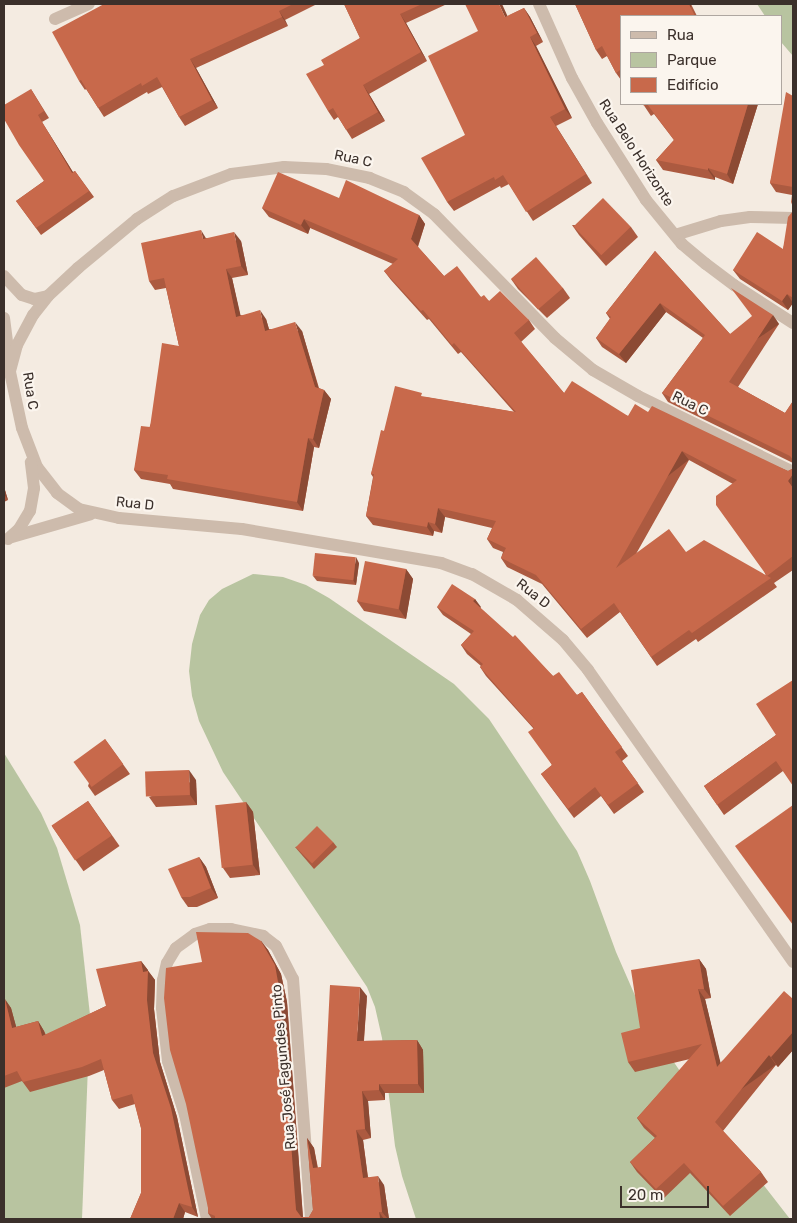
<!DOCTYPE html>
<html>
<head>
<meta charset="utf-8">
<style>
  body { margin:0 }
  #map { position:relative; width:797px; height:1223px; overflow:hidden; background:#f4ebe1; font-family:Rubik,sans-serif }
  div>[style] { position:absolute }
  .green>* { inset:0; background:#b8c4a0 }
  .minor>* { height:12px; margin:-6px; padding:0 6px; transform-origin:6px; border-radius:6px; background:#cdbbac }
  .tertiary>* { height:12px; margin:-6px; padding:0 6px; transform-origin:6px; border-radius:6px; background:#cdbbac }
  .wall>* { inset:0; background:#ac5a40; transform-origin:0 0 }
  .shaded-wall>* { inset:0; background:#8c4a34; transform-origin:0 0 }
  .building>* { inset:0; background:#c8694b; transform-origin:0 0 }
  span { translate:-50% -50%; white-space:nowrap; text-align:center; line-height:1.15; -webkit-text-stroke:4.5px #fbf5ee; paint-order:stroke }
  .street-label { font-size:14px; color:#3b302b }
  .frame { position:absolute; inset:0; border:5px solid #3b302b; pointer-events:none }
  .legend { position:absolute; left:620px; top:15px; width:162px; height:90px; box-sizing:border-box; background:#fbf5ee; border:1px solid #aea6a0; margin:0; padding:6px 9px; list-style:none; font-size:15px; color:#3b302b }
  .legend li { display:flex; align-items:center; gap:10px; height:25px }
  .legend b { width:25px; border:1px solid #aea6a0 }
  .scale { position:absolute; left:620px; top:1186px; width:89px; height:22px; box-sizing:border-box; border:2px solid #3b302b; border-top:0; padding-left:6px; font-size:15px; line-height:18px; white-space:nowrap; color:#3b302b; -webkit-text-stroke:4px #fbf5ee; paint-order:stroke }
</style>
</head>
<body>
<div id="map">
  <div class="green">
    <div style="clip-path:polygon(757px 4px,793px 4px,793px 56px,781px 42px,781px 16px,765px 16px)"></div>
    <div style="clip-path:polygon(253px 574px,283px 577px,306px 585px,329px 598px,454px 684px,489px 719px,577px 851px,590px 881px,616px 952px,647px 1023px,719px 1128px,790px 1219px,416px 1219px,402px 1176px,395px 1146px,382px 1038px,375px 1007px,367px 987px,223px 772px,199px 721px,192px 696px,189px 671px,192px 644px,200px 615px,209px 600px,222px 589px)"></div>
    <div style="clip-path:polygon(4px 753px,41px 813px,57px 848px,80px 925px,90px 1015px,82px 1219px,4px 1219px)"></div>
  </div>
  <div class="minor">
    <div style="left:55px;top:19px;width:37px;rotate:-24deg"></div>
    <div style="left:675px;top:235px;width:48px;rotate:-16.9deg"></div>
    <div style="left:721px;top:221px;width:29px;rotate:-8deg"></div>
    <div style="left:750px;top:217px;width:43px;rotate:1.3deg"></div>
    <div style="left:4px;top:276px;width:26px;rotate:47deg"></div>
    <div style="left:22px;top:295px;width:13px;rotate:18deg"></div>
    <div style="left:34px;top:299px;width:14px;rotate:-12deg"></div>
    <div style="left:4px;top:318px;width:47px;rotate:82.7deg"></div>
    <div style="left:793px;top:472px;width:173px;rotate:-153.9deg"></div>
    <div style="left:638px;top:396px;width:52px;rotate:-150deg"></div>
    <div style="left:593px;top:370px;width:50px;rotate:-139.9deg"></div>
    <div style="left:555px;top:338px;width:173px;rotate:-134.3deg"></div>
    <div style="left:434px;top:214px;width:37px;rotate:-144deg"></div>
    <div style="left:404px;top:192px;width:37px;rotate:-158deg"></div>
    <div style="left:370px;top:178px;width:45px;rotate:-168.4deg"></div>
    <div style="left:326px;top:169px;width:42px;rotate:-177.3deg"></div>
    <div style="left:284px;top:167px;width:53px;rotate:172.5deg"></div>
    <div style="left:231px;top:174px;width:62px;rotate:159.2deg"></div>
    <div style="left:173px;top:196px;width:43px;rotate:147.4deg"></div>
    <div style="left:137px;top:219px;width:77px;rotate:140.3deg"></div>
    <div style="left:78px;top:268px;width:41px;rotate:137deg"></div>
    <div style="left:48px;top:296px;width:24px;rotate:128deg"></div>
    <div style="left:33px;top:315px;width:34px;rotate:118deg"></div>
    <div style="left:17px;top:345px;width:28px;rotate:105deg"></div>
    <div style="left:10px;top:372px;width:57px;rotate:77.9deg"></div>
    <div style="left:22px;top:428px;width:42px;rotate:69deg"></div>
    <div style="left:37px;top:467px;width:33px;rotate:52deg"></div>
    <div style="left:57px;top:493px;width:27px;rotate:36deg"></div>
    <div style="left:79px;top:509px;width:41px;rotate:12.7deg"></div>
    <div style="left:119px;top:518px;width:123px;rotate:5.1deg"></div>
    <div style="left:242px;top:529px;width:202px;rotate:9.7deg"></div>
    <div style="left:441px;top:563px;width:33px;rotate:20deg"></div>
    <div style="left:472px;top:574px;width:52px;rotate:30deg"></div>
    <div style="left:517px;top:600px;width:61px;rotate:41deg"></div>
    <div style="left:563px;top:640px;width:39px;rotate:50deg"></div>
    <div style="left:588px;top:670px;width:357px;rotate:54.9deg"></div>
    <div style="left:12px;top:537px;width:82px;rotate:-16.2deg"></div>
    <div style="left:8px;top:539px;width:15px;rotate:-42deg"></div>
    <div style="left:19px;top:529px;width:21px;rotate:-59deg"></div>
    <div style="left:30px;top:511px;width:23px;rotate:-80deg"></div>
    <div style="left:34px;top:488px;width:26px;rotate:-97deg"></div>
    <div style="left:207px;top:1219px;width:106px;rotate:-101.9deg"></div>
    <div style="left:185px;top:1115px;width:57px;rotate:-107.5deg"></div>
    <div style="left:168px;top:1061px;width:53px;rotate:-96.5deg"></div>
    <div style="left:162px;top:1008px;width:28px;rotate:-88deg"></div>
    <div style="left:163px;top:980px;width:17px;rotate:-77deg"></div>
    <div style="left:167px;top:963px;width:17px;rotate:-59deg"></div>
    <div style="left:176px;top:948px;width:24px;rotate:-36deg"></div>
    <div style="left:195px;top:934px;width:16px;rotate:-18deg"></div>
    <div style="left:210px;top:929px;width:21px"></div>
    <div style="left:231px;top:929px;width:33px;rotate:12deg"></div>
    <div style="left:263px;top:936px;width:16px;rotate:38deg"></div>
    <div style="left:276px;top:946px;width:37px;rotate:63deg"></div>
    <div style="left:293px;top:979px;width:241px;rotate:85.7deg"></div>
  </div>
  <div class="tertiary">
    <div style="left:539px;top:4px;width:81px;rotate:66deg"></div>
    <div style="left:572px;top:78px;width:51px;rotate:60.9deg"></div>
    <div style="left:597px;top:123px;width:91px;rotate:57.5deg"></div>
    <div style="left:646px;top:200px;width:57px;rotate:50.7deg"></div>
    <div style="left:682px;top:244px;width:31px;rotate:40deg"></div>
    <div style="left:706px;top:264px;width:35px;rotate:37deg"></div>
    <div style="left:734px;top:285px;width:70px;rotate:32.8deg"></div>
  </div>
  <div class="wall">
    <div style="clip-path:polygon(104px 4px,317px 4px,285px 20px,288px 26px,196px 68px,218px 108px,185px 126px,179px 117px,162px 87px,148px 94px,147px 92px,104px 117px,86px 89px,85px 90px,79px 81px)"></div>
    <div style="clip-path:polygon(344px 4px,447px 4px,406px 23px,427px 61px,369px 94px,385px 121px,352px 139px,338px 117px,334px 120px,328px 111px,324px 65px,360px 38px)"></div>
    <div style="clip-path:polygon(575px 4px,691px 4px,697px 16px,621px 16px,621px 80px,616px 73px,607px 56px,602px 59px,596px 50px)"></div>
    <div style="clip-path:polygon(524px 8px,530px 17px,543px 42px,536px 46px,572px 118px,556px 126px,592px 183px,533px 221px,509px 184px,501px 188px,500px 186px,454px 211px,447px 202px,465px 135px,478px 31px)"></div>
    <div style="clip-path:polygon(31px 89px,49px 118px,42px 122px,73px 172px,75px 171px,94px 197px,41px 235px,16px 201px,44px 181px)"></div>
    <div style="clip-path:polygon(793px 96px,793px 207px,792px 195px,776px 192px,770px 183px)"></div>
    <div style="clip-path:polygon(643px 104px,758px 104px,733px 184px,715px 177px,715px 180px,663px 170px,656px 160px,674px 140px,654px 114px,651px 116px)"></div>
    <div style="clip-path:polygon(evenodd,339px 198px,419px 215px,425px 224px,418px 247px,444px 276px,481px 297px,529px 320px,535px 329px,521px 342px,564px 393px,628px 416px,648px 412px,788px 471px,792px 469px,793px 466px,793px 570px,774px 583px,777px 587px,698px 642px,696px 639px,657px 666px,620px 612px,587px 638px,542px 584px,507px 567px,501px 558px,503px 552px,493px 548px,487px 539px,492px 528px,445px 517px,442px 533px,434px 531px,433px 536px,373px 525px,366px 516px,373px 477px,371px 474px,384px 431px,425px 397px,514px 412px,461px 352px,458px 354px,429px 319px,427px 320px,391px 280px,384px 271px,393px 264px,310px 228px,308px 234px,269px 217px,262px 208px,339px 198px,689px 460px,733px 484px,766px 576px,636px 554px,689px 460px)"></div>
    <div style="clip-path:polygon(793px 211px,793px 303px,788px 310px,740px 279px,733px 270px,783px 249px)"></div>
    <div style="clip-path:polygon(572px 225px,631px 227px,638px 237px,606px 266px,579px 235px)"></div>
    <div style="clip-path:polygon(206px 238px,241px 241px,248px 275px,232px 278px,240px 315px,266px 319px,269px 329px,302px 331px,319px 388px,324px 390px,331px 399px,319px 448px,314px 447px,303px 511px,173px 489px,170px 484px,141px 479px,134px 470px,179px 346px,166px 288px,155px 290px,149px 281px)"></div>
    <div style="clip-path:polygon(655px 251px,730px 334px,779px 324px,738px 387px,785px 413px,793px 401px,793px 463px,668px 402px,662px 393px,703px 338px,666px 312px,626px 363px,602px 347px,596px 338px,610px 319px,606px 313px)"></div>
    <div style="clip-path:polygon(511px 279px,563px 288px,570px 298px,547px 318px,518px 289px)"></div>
    <div style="clip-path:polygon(4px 487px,8px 500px,4px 502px)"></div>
    <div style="clip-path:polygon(359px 563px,356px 585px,317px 581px,313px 576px)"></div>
    <div style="clip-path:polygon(406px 569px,413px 579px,406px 619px,364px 611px,357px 601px)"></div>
    <div style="clip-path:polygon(475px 599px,480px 608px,553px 676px,577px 695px,582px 692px,628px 756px,622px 761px,644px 792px,614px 814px,601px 796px,574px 818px,541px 774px,552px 765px,533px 728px,486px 676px,480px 667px,481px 666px,467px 654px,461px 645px,471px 634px,443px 615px,437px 607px)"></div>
    <div style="clip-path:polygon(793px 680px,783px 771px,724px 815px,704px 786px,776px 735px)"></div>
    <div style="clip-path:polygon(105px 739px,130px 774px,95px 796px,88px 786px)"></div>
    <div style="clip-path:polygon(196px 780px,197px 805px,156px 807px,149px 797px)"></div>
    <div style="left:88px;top:801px;width:55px;height:44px;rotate:55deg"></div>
    <div style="clip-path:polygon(246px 802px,253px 812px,260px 875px,230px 878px,223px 868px)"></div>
    <div style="clip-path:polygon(333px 842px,337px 847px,314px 869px,295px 847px)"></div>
    <div style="clip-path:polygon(199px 857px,206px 867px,218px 898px,197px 907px,188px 907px,181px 897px)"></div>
    <div style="clip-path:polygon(261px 941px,268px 950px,281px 974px,287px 1002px,303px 1217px,309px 1217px,313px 1210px,307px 1138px,314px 1148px,318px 1168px,321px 1167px,367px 996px,364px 1041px,417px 1040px,423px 1050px,424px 1093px,385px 1093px,385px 1100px,368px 1101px,371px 1138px,363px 1140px,368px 1177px,384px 1185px,389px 1219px,212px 1219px,208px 1213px,208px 1208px,202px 962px)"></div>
    <div style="clip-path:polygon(699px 959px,706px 969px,711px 998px,705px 999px,720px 1063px,793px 999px,793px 1050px,778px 1067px,776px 1065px,723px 1131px,761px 1172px,768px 1182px,730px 1216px,690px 1173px,663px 1199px,637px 1172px,630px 1162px,655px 1138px,644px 1128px,637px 1118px,690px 1059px,635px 1072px,628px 1062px)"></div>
    <div style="clip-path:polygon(141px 961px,155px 980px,154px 1009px,160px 1062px,177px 1117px,198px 1217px,185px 1212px,183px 1219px,130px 1219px,141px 1193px,141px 1128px,135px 1104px,119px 1109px,112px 1100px,104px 1070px,89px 1076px,30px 1092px,22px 1081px,4px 1088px,4px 999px,11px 1008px,16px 1027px,38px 1021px,44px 1031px,46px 1035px,106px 1006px)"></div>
  </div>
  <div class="shaded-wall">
    <div style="clip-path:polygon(499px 4px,502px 4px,512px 26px,505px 17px)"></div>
    <div style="left:689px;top:4px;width:2px;height:13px"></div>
    <div style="clip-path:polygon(524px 8px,530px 17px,543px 42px,537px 33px)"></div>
    <div style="clip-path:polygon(279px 11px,285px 20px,288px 26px,282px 17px)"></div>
    <div style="clip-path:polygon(400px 14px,406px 23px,427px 61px,421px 52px)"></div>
    <div style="clip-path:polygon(530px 37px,536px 46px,572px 118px,565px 109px)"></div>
    <div style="clip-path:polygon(190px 59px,196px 68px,218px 108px,212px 100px)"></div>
    <div style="clip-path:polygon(363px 85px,369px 94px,385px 121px,378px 112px)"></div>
    <div style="clip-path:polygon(748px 104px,758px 104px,733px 184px,727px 174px)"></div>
    <div style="clip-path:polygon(38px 115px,42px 122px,77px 179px,72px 173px)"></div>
    <div style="clip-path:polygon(550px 117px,556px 126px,592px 183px,586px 174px)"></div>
    <div style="clip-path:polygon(708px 168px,715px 177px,715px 180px,708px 170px)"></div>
    <div style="clip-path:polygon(419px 215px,425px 224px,417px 248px,411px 239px)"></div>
    <div style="clip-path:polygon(304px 219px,310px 228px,308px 234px,301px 225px)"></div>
    <div style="clip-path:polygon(201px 230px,207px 240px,203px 239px)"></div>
    <div style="clip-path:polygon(234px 232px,241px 241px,248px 275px,241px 266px)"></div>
    <div style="clip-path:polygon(226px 269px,232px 278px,243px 326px,236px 317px)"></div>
    <div style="clip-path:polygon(787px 294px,793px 303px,788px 310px,782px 301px)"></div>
    <div style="clip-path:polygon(660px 303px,666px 312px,626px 363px,619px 354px)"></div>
    <div style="clip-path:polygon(260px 310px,266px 319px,272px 340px,265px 331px)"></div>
    <div style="left:773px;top:315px;width:11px;height:80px;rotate:56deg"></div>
    <div style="clip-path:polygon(295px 322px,302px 331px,321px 397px,315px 387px)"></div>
    <div style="clip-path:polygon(324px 390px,331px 399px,319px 448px,313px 439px)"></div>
    <div style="clip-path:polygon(308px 438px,314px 447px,303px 511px,297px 502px)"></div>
    <div style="left:682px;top:451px;width:11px;height:134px;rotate:52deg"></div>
    <div style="clip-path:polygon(793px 474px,793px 488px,788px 481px)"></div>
    <div style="clip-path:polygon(4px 487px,8px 500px,4px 494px)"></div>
    <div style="clip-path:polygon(438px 508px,445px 517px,442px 533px,435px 524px)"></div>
    <div style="clip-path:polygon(428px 522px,434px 531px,433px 536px,427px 527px)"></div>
    <div style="clip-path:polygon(356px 557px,359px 563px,356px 585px,353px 580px)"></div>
    <div style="clip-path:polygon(406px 569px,413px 579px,406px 619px,399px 609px)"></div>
    <div style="clip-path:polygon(475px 599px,481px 607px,479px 610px,473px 601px)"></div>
    <div style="clip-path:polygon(189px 770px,196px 780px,197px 805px,190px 795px)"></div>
    <div style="clip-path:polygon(246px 802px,253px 812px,260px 875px,253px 865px)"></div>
    <div style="clip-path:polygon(199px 857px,206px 867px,218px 898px,211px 888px)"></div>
    <div style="clip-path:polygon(261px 941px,268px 950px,281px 974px,287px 1002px,303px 1219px,296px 1210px)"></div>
    <div style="clip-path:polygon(699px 959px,706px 969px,711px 998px,704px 989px)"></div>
    <div style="clip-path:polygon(141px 961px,148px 970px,148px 973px,148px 971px,155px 980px,154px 1009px,160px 1062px,177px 1117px,198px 1217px,192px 1207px,153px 1053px,143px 972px)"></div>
    <div style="clip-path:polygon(360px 987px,367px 996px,363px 1050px,357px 1041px)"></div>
    <div style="clip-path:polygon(698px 989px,705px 999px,724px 1077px,717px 1067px)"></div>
    <div style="clip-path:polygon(5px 999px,11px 1008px,19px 1037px,12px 1028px)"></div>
    <div style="clip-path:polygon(38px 1021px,44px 1031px,49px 1046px,42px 1036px)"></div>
    <div style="clip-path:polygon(793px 1032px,793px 1050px,778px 1067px,771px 1057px)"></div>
    <div style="clip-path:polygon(417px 1040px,423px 1050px,424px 1093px,418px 1084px)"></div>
    <div style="left:769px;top:1055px;width:12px;height:86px;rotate:55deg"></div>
    <div style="clip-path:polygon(379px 1084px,385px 1093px,385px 1100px,379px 1090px)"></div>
    <div style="clip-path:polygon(362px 1091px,368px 1101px,371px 1138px,365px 1129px)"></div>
    <div style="clip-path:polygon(356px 1130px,363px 1140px,369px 1187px,363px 1178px)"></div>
    <div style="clip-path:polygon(307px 1138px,314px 1148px,319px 1177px,313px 1168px)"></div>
    <div style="clip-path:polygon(378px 1176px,384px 1185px,389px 1219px,388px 1219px,382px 1212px)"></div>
    <div style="clip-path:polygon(179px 1203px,185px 1212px,183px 1219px,173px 1219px)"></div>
    <div style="clip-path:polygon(379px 1212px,384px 1219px,380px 1219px)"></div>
  </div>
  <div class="building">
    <div style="clip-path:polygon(104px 4px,293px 4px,279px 11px,282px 17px,190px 59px,212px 100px,179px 117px,157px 77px,142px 86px,141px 83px,98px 108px,81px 80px,79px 81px,52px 32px)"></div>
    <div style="clip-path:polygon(344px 4px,422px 4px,400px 14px,421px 52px,363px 85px,378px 112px,346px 130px,333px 108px,328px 111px,306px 74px,324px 65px,321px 60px,360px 38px)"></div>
    <div style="clip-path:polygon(465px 4px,499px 4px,505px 17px,524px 8px,537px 33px,530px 37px,565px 109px,550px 117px,586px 174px,526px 212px,503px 175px,495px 180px,494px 177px,447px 202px,421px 158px,465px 135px,428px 56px,478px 31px)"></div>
    <div style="clip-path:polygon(575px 4px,689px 4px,695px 16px,621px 16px,621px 71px,620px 70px,616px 73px,602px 46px,596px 50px)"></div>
    <div style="clip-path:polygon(31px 89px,44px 111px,38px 115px,72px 173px,75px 171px,89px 191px,36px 228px,16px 201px,44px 181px,19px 145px,4px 119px,4px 105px)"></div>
    <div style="clip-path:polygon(786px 92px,793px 96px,793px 207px,791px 202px,793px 187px,770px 183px)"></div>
    <div style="clip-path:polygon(643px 104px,748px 104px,727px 174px,708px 168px,708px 170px,656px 160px,674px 140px,647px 104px,644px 106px)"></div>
    <div style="clip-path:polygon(278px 172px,339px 198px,346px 180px,419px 215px,411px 239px,444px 276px,457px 266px,481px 297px,484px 295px,489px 301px,500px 291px,529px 320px,514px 333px,564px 393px,572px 381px,628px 416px,635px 404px,648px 412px,652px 406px,788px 471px,792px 469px,793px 466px,793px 474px,788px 481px,793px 488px,793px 556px,767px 576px,716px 505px,716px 496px,737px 480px,682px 451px,616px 568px,669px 529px,686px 552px,704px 540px,771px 578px,692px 633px,689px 630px,651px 657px,614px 603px,581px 629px,536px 575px,501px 558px,506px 548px,487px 539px,496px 521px,438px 508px,435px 524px,428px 522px,427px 527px,366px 516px,374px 474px,371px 474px,381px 430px,384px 431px,395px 386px,422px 393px,421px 396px,516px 412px,454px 343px,452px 345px,423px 310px,421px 311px,384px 271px,398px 259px,304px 219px,301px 225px,262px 208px)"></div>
    <div style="left:603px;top:198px;width:40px;height:41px;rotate:46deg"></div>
    <div style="clip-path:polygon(793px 211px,793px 298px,787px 294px,782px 301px,733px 270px,757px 232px,783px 249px,788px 217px)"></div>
    <div style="clip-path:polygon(201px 230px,203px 239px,234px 232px,241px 266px,226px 269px,236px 317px,260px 310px,265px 331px,295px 322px,315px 387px,324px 390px,313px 439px,308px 438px,297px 502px,167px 479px,168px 475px,134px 470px,141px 426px,150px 427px,162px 343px,179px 346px,164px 278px,149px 281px,141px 243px)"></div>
    <div style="clip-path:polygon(655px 251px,730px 334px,752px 316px,731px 288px,773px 315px,729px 382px,785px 413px,793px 401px,793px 460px,790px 456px,662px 393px,705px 335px,660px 303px,619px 354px,596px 338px,611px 317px,606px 313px)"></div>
    <div style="left:536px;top:257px;width:41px;height:33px;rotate:49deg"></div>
    <div style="left:315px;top:553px;width:41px;height:23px;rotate:6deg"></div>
    <div style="left:365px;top:561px;width:42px;height:41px;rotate:11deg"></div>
    <div style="clip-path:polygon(452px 584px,475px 599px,473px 601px,513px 637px,515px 635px,553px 676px,559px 672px,577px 695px,582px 692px,622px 747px,615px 752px,638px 783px,608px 805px,595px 787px,568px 809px,541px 774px,552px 765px,528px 732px,534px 728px,480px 667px,483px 664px,461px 645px,474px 631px,437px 607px)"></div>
    <div style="clip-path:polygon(793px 680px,793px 786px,776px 761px,717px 805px,704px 786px,776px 735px,756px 704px)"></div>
    <div style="left:105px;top:739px;width:31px;height:39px;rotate:54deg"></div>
    <div style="left:189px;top:770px;width:25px;height:44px;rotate:88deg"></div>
    <div style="left:88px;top:801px;width:42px;height:44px;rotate:56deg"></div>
    <div style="left:246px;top:802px;width:63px;height:31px;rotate:84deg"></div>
    <div style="clip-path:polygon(793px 805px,793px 925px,735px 846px)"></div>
    <div style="left:317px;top:826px;width:23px;height:30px;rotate:45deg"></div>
    <div style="clip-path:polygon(199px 857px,211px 888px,190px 897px,181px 897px,168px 869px)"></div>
    <div style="clip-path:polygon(196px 932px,248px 933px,261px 941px,275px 965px,280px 993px,296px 1210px,301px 1217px,309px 1217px,313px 1210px,307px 1138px,313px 1168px,321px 1167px,330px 985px,360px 987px,357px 1041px,417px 1040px,418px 1084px,379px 1084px,379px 1090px,362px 1091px,365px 1129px,356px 1130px,363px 1178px,378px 1176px,382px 1212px,379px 1212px,380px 1219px,215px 1219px,215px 1216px,208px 1213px,208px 1208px,186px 1104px,170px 1050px,164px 998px,166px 968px,202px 962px)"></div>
    <div style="clip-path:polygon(699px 959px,704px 989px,698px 989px,717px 1067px,784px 991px,793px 999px,793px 1032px,771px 1057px,769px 1055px,715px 1122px,761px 1172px,723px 1206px,684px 1163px,656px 1189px,630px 1162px,657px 1136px,637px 1118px,702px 1044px,628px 1062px,621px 1033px,640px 1028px,631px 970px)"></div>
    <div style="clip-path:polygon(141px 961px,143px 972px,148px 971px,147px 1000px,153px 1053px,171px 1108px,192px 1207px,179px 1203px,173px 1219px,130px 1219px,141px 1193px,141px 1128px,132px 1094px,112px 1100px,101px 1059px,82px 1067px,23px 1082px,17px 1071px,4px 1076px,4px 999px,5px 999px,12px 1028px,38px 1021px,42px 1036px,106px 1006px,96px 969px)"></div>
  </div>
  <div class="street-label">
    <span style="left:636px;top:153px;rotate:57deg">Rua Belo Horizonte</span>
    <span style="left:353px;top:159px;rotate:12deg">Rua C</span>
    <span style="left:30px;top:391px;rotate:81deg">Rua C</span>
    <span style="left:690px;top:404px;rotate:26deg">Rua C</span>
    <span style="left:135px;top:504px;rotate:6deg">Rua D</span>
    <span style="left:533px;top:594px;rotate:38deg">Rua D</span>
    <span style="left:284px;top:1067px;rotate:-95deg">Rua José Fagundes Pinto</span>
  </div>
  <div class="frame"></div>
  <ul class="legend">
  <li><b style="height:6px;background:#cdbbac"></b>Rua</li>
  <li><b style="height:14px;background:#b8c4a0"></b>Parque</li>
  <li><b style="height:14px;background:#c8694b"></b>Edifício</li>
  </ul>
  <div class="scale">20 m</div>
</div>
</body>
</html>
